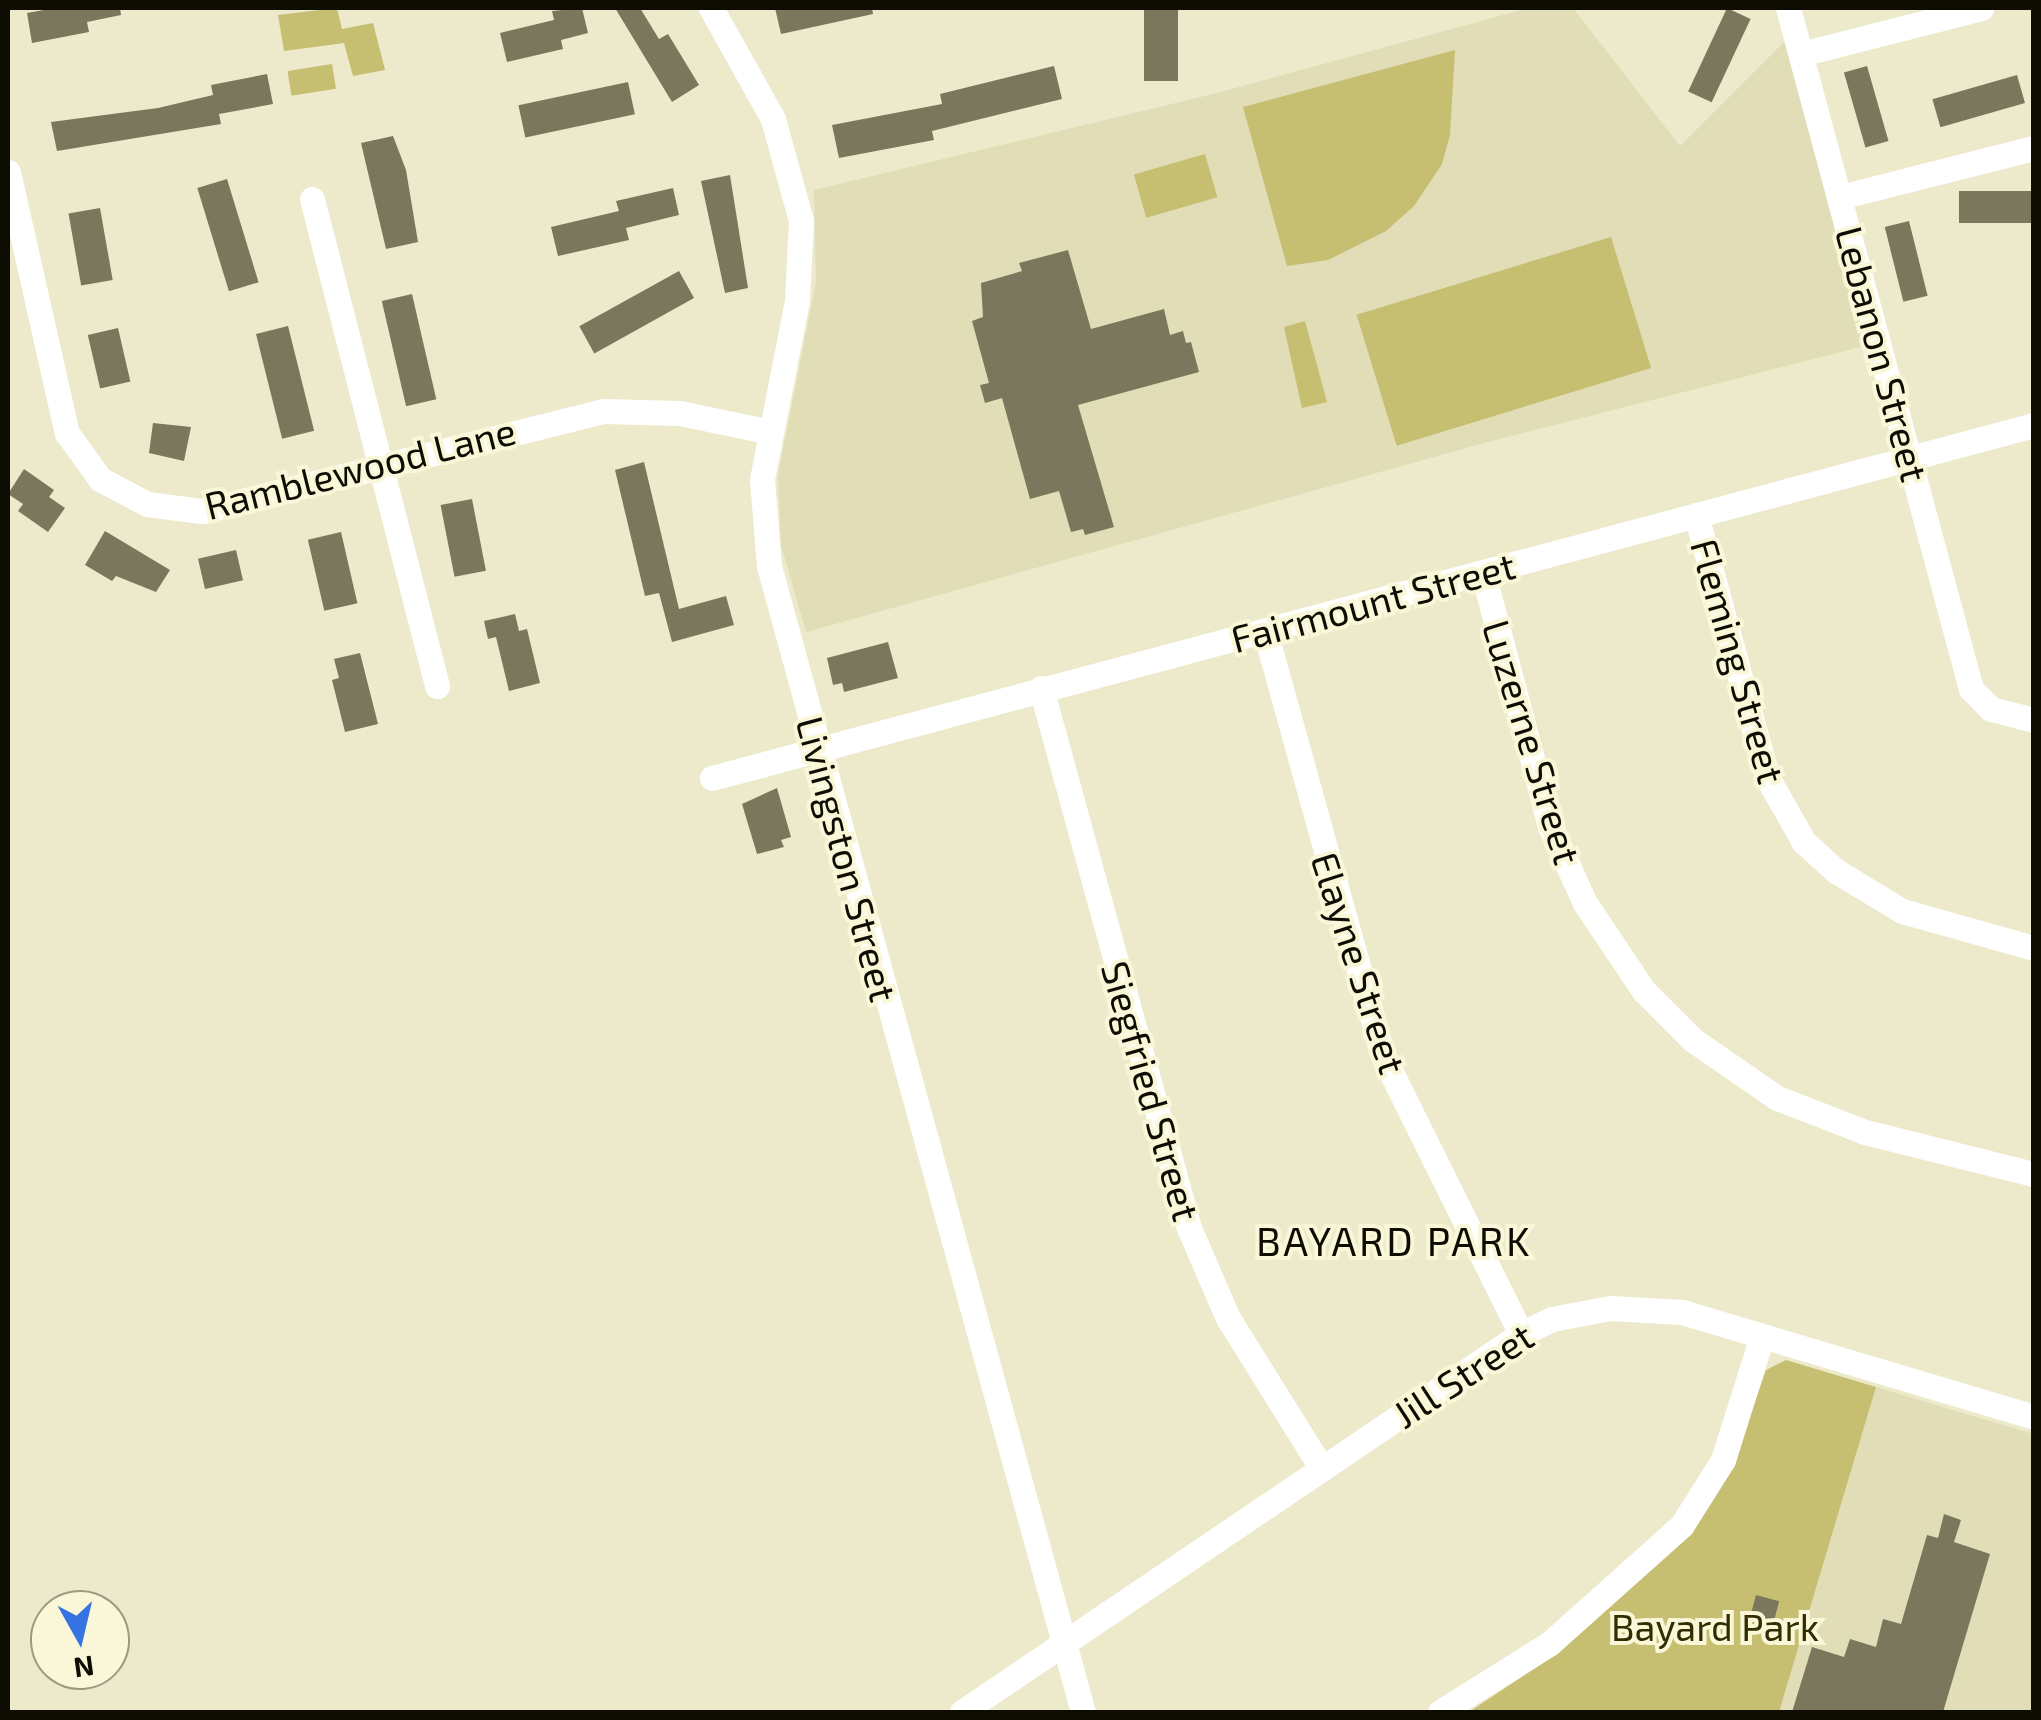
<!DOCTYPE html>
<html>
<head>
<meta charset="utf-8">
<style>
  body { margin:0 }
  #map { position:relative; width:2041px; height:1720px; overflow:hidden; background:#eceacb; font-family:"Exo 2",sans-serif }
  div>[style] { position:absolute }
  .built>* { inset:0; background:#e0ddb7 }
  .green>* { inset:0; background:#c6be70; transform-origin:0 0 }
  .building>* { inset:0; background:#7a775c; transform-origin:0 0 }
  .minor>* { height:25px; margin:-12.5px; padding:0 12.5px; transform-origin:12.5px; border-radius:12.5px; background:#fff }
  span { translate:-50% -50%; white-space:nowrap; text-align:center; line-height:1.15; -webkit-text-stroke:8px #f9f7d8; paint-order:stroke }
  .street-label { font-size:38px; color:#0e0d04 }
  .park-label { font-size:38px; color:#312d01 }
  .neighbourhood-label { font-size:40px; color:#0e0d04; letter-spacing:2.5px }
  .frame { position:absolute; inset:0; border:10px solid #0e0d04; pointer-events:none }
  .north { position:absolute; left:30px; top:1590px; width:100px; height:100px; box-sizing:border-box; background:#f9f7d8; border:2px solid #9b9983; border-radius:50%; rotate:172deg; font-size:28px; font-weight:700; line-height:40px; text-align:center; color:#0e0d04 }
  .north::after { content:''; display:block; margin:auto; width:35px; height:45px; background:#3473e1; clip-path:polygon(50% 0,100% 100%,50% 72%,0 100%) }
</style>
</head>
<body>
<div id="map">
  <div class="built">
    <div style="clip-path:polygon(1529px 8px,1573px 8px,1680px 146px,1785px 41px,1868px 345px,1484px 443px,806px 632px,781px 545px,778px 475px,816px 282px,814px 190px,1213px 94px)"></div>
    <div style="clip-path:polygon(1876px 1387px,2033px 1434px,2033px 1712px,1779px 1712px)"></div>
  </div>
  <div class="green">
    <div style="clip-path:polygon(337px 8px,342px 29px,373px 23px,385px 70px,353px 76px,344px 43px,284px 51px,278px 15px)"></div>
    <div style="clip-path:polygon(1455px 50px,1450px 135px,1442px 164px,1414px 206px,1386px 231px,1328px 260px,1287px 266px,1243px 107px)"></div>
    <div style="left:332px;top:64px;width:25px;height:45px;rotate:81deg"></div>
    <div style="left:1205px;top:154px;width:45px;height:74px;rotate:74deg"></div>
    <div style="left:1611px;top:237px;width:137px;height:266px;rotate:73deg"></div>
    <div style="clip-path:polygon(1305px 321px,1327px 402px,1302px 408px,1284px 327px)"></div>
    <div style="clip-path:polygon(1786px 1360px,1876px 1387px,1779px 1712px,1469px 1712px,1558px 1653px,1677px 1547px,1735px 1458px,1766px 1370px)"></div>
  </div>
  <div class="building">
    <div style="clip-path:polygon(55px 8px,120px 8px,121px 15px,87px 22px,89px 32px,32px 43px,27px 13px)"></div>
    <div style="clip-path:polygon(582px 8px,588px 33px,561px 40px,563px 49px,507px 62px,500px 33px,554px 20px,552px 11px)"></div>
    <div style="clip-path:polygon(615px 8px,640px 8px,659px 39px,668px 34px,699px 85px,672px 102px)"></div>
    <div style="clip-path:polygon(775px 8px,872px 8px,873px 14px,781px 34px)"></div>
    <div style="left:1144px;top:8px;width:34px;height:73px"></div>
    <div style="left:1727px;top:8px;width:26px;height:92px;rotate:25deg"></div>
    <div style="clip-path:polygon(1054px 66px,1062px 99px,932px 131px,934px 140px,839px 158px,832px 125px,942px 104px,940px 94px)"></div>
    <div style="left:1867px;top:66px;width:78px;height:24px;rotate:74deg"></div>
    <div style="clip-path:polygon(267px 74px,273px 104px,219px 114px,221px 124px,57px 151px,51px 122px,158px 108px,213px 95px,211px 85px)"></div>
    <div style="left:2017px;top:75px;width:29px;height:88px;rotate:74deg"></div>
    <div style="left:628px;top:82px;width:33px;height:112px;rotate:78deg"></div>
    <div style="clip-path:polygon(393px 136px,406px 170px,418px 242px,386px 249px,361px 143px)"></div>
    <div style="clip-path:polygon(730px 175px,748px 288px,725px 293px,701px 181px)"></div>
    <div style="left:227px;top:179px;width:108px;height:31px;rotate:73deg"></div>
    <div style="clip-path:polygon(673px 188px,679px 215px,626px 228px,629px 240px,558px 256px,551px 227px,619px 211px,616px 201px)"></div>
    <div style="left:2034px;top:191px;width:32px;height:75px;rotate:90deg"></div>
    <div style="left:100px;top:208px;width:73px;height:32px;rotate:80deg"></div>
    <div style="left:1909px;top:221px;width:77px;height:25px;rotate:76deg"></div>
    <div style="clip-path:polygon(1068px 250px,1091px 329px,1164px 309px,1170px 335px,1183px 331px,1186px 343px,1191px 342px,1199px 372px,1078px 405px,1114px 527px,1085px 535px,1083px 529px,1071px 532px,1059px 491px,1030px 499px,1002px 398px,985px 403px,980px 385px,989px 383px,972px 321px,983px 317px,981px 283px,1022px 271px,1019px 263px)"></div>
    <div style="left:679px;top:271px;width:31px;height:114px;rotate:61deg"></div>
    <div style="left:412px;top:294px;width:108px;height:31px;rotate:77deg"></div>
    <div style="left:288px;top:326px;width:108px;height:33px;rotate:76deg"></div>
    <div style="left:118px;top:328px;width:55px;height:31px;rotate:77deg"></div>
    <div style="clip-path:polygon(153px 423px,191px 427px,184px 461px,149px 453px)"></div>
    <div style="clip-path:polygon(644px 462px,679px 609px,726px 596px,734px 625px,672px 642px,659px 593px,645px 596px,615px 470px)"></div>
    <div style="clip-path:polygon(24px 469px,54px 490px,49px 497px,65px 508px,48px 532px,18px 511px,23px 504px,8px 494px)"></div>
    <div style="left:472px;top:499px;width:73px;height:32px;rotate:79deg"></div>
    <div style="clip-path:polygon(105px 531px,170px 570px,156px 592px,116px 576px,112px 581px,85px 565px)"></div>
    <div style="left:341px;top:532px;width:73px;height:34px;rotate:77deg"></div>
    <div style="left:236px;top:550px;width:31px;height:39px;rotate:77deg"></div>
    <div style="clip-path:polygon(515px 614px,519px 631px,527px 629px,540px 683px,509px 691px,496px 637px,488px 639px,484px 621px)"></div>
    <div style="clip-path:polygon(888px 642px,898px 678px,844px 692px,842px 683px,833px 685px,827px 658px)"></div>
    <div style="clip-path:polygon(360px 653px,378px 724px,345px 732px,332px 680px,339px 678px,334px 659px)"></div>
    <div style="clip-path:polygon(777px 788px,791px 837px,781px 840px,784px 847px,757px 854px,742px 804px)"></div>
    <div style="clip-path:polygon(1944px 1514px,1961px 1520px,1954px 1542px,1990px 1554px,1943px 1712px,1792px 1712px,1812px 1647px,1844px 1657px,1850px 1639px,1876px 1647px,1883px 1619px,1901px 1624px,1927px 1535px,1938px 1538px)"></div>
    <div style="left:1756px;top:1595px;width:24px;height:23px;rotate:15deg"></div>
  </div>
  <div class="minor">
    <div style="left:711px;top:8px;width:127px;rotate:60.8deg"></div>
    <div style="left:773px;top:119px;width:106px;rotate:74.6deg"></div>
    <div style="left:801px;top:221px;width:80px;rotate:92.9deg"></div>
    <div style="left:797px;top:301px;width:182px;rotate:101.1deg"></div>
    <div style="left:762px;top:480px;width:86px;rotate:85.3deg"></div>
    <div style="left:769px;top:566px;width:1188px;rotate:74.68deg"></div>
    <div style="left:1788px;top:8px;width:705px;rotate:74.96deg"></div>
    <div style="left:1971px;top:689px;width:28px;rotate:45deg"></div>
    <div style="left:1991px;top:709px;width:44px;rotate:14.3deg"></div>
    <div style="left:1801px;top:54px;width:186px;rotate:-14.3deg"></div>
    <div style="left:8px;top:172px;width:268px;rotate:77.3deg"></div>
    <div style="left:67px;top:433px;width:57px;rotate:54.3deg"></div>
    <div style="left:100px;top:479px;width:53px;rotate:28deg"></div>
    <div style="left:147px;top:504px;width:55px;rotate:7.3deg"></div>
    <div style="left:202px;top:511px;width:413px;rotate:-14deg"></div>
    <div style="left:603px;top:411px;width:77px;rotate:1.5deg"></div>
    <div style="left:680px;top:413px;width:92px;rotate:11.9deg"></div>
    <div style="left:1840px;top:197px;width:200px;rotate:-14.2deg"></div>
    <div style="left:312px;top:199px;width:503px;rotate:75.6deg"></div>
    <div style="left:1696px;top:515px;width:271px;rotate:74.8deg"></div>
    <div style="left:1767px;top:777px;width:75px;rotate:60.4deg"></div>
    <div style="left:1804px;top:842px;width:43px;rotate:42.2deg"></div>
    <div style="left:1836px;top:871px;width:77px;rotate:31.2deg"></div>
    <div style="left:1902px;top:911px;width:137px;rotate:15.7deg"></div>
    <div style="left:1483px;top:573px;width:262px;rotate:75.2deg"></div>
    <div style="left:1550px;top:826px;width:85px;rotate:65.6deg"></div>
    <div style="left:1585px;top:903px;width:106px;rotate:56.2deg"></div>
    <div style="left:1644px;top:991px;width:69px;rotate:45deg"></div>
    <div style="left:1693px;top:1040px;width:102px;rotate:34.6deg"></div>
    <div style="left:1777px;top:1098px;width:94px;rotate:21.1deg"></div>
    <div style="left:1865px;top:1132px;width:174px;rotate:14deg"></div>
    <div style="left:1265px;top:631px;width:441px;rotate:74.5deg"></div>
    <div style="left:1383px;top:1056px;width:310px;rotate:63.6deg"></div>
    <div style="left:1041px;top:688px;width:560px;rotate:74.67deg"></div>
    <div style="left:1189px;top:1228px;width:98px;rotate:66.6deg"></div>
    <div style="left:1228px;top:1318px;width:178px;rotate:58.1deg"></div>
    <div style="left:712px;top:778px;width:1368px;rotate:-14.95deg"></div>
    <div style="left:962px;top:1712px;width:675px;rotate:-34.07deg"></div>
    <div style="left:1521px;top:1334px;width:34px;rotate:-26deg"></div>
    <div style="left:1552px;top:1319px;width:59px;rotate:-10.7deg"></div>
    <div style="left:1610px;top:1308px;width:72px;rotate:3.2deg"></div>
    <div style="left:1682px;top:1312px;width:367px;rotate:16.6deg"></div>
    <div style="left:1440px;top:1712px;width:128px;rotate:-32deg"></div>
    <div style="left:1549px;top:1644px;width:178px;rotate:-41.8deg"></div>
    <div style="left:1682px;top:1525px;width:77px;rotate:-57.8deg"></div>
    <div style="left:1723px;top:1460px;width:130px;rotate:-72.5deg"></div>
  </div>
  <div class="street-label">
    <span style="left:1882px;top:354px;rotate:75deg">Lebanon Street</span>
    <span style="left:360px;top:468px;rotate:-14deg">Ramblewood Lane</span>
    <span style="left:1373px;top:602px;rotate:-15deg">Fairmount Street</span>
    <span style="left:1738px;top:661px;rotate:74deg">Fleming Street</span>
    <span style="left:1532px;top:742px;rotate:73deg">Luzerne Street</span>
    <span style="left:847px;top:859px;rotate:75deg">Livingston Street</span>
    <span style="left:1359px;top:963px;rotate:72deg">Elayne Street</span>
    <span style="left:1151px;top:1091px;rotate:74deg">Siegfried Street</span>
    <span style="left:1463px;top:1375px;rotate:-33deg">Jill Street</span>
  </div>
  <div class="park-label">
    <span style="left:1715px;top:1627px">Bayard Park</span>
  </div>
  <div class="neighbourhood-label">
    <span style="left:1394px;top:1240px">BAYARD PARK</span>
  </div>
  <div class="frame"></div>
  <div class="north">N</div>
</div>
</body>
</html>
